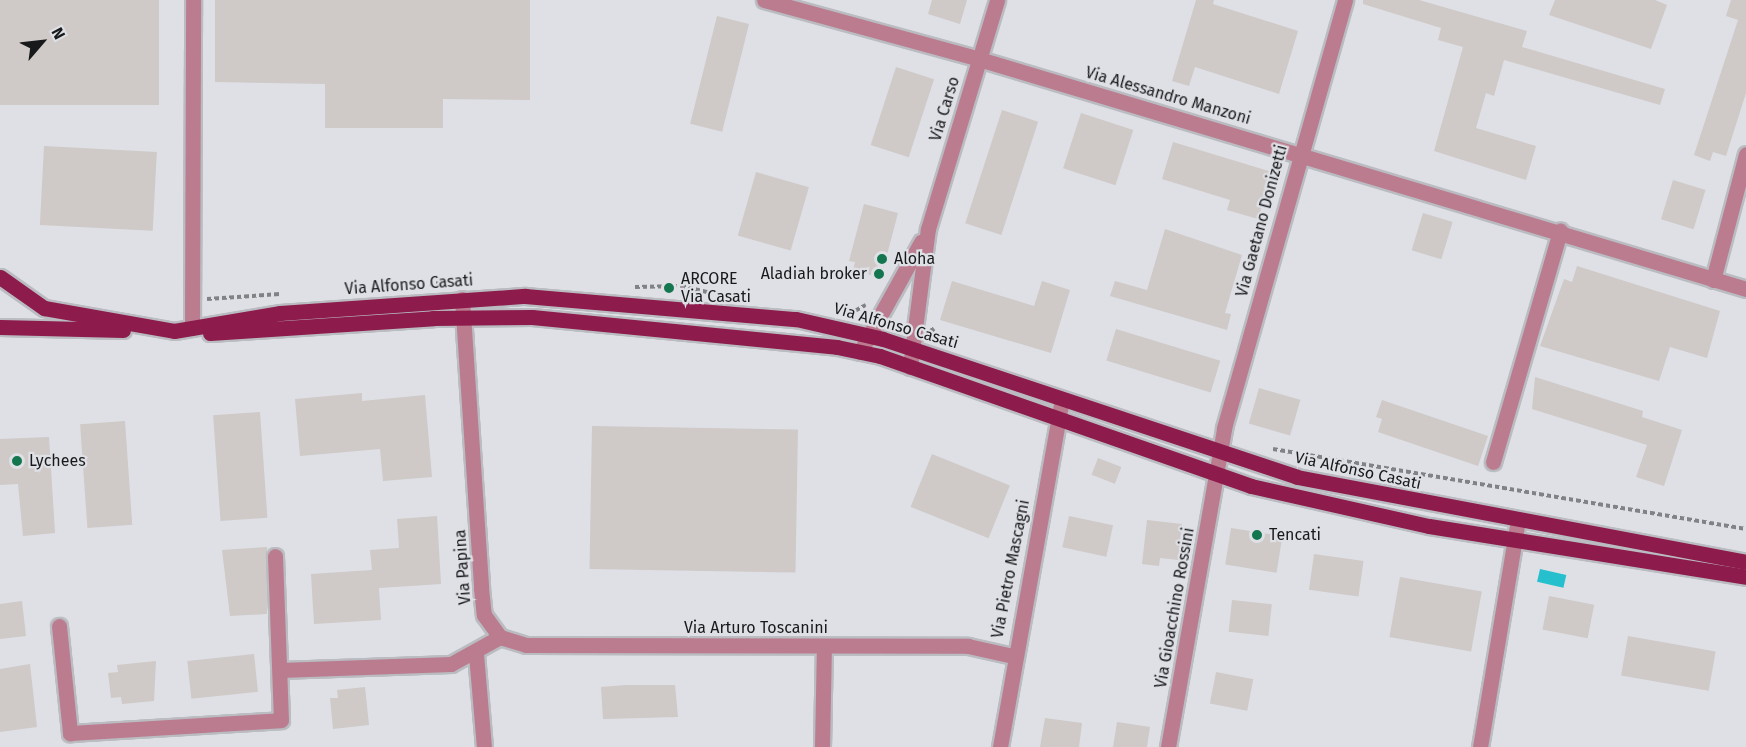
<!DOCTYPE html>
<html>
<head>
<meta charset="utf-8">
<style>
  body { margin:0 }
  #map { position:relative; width:1746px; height:747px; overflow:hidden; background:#dee0e5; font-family:"Fira Sans",sans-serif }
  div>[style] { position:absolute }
  .water>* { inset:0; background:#25bfcd; transform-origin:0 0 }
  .building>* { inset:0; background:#cfc9c7; transform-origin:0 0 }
  .path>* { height:4px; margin-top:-2px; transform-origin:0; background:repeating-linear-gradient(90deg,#808285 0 4.5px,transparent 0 7.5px) }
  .roads { filter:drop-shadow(2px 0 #babcc1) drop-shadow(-2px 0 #babcc1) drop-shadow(0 2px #babcc1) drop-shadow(0 -2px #babcc1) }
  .minor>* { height:15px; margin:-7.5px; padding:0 7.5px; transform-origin:7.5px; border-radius:7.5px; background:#ba7c8e }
  .major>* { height:15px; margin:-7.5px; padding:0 7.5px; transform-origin:7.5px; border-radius:7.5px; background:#8d1b4c }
  .dots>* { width:16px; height:16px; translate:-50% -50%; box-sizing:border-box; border:3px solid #dee0e5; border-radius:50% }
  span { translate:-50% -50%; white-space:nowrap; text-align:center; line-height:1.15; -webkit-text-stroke:4.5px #dee0e5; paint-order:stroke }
  .street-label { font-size:16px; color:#18191b }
  .poi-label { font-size:16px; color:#18191b }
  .left { translate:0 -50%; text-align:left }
  .right { translate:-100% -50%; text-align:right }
  .north { position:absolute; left:12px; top:12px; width:60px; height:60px; -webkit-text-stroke:4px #dee0e5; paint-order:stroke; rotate:62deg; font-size:16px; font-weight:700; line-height:24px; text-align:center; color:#18191b }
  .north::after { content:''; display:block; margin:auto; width:21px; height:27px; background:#18191b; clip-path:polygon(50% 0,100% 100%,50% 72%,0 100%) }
</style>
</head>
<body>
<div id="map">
  <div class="water">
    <div style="left:1540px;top:569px;width:27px;height:13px;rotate:13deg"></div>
  </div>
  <div class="building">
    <div style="left:0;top:0;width:159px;height:105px"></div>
    <div style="clip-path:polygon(215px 0,530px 0,530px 100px,443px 99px,443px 128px,325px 128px,325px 84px,215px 82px)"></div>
    <div style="clip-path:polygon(932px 0,967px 0,960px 24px,928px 14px)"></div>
    <div style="clip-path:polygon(1196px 0,1214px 0,1213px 4px,1298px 31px,1279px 94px,1195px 67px,1189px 86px,1172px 81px)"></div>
    <div style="clip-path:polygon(1363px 0,1419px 0,1527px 31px,1522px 47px,1665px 89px,1660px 105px,1504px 60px,1494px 96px,1486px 93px,1476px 128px,1536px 146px,1526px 180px,1434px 151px,1463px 47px,1438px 40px,1441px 28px,1363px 4px)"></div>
    <div style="clip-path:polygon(1555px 0,1655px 0,1667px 5px,1651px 49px,1549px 15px)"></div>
    <div style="clip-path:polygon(1731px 0,1746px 0,1746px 93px,1726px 156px,1713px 152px,1710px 161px,1694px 155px,1738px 20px,1726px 16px)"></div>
    <div style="left:717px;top:16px;width:33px;height:111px;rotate:14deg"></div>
    <div style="left:896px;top:67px;width:40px;height:82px;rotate:18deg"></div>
    <div style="left:1002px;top:110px;width:38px;height:119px;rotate:18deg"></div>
    <div style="left:1081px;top:113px;width:55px;height:58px;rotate:18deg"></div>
    <div style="clip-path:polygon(1173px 142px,1272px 172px,1258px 219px,1227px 210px,1230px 200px,1162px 179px)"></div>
    <div style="left:44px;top:146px;width:113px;height:79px;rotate:3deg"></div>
    <div style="left:756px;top:172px;width:55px;height:66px;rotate:16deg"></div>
    <div style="left:1673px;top:180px;width:34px;height:41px;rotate:17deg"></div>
    <div style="clip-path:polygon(864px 204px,898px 213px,881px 278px,853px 270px,855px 262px,849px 261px)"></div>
    <div style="left:1423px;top:213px;width:31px;height:39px;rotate:17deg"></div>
    <div style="clip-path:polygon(1165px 229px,1242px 255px,1225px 313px,1231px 314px,1227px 330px,1110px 296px,1115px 281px,1147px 290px)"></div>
    <div style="clip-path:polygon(1577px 266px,1720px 311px,1707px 358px,1670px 347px,1659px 381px,1540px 346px,1564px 279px,1572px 282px)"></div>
    <div style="clip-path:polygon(952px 281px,1034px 306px,1042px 281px,1070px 290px,1051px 353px,940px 320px)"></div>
    <div style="left:1116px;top:329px;width:109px;height:33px;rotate:17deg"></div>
    <div style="clip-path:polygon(1535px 377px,1643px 411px,1642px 417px,1682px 430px,1664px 486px,1636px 477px,1647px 445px,1532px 409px)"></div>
    <div style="left:1259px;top:388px;width:43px;height:37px;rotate:16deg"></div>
    <div style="clip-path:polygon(362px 393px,362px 401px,425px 395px,432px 477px,383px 481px,380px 449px,300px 456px,295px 399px)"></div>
    <div style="clip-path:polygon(1382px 400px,1488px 436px,1478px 466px,1378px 432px,1382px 419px,1376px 417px)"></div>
    <div style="left:260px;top:412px;width:106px;height:47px;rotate:86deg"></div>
    <div style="left:125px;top:421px;width:104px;height:45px;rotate:86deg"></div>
    <div style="left:592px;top:426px;width:206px;height:143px;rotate:1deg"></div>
    <div style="clip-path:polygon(49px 437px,55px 533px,23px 536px,18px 484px,0 485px,0 439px)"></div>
    <div style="left:932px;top:454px;width:84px;height:57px;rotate:22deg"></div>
    <div style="left:1098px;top:458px;width:25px;height:18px;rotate:21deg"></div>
    <div style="clip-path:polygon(437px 516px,441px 584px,379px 588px,381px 620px,314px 624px,311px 574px,372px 570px,370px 550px,399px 548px,397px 519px)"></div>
    <div style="left:1069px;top:516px;width:45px;height:32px;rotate:12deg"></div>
    <div style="clip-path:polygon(1147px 520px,1182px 524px,1178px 560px,1160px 558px,1159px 566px,1142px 564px)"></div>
    <div style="left:1231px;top:528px;width:52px;height:37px;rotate:9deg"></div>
    <div style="clip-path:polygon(267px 547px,267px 614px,230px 616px,222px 550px)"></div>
    <div style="left:1314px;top:554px;width:50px;height:36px;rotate:8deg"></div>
    <div style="left:1400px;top:577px;width:83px;height:61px;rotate:10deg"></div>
    <div style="left:1549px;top:596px;width:46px;height:34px;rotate:11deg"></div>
    <div style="left:1232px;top:600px;width:40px;height:32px;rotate:6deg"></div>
    <div style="clip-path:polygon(22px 601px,26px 636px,0 639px,0 604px)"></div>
    <div style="left:1628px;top:636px;width:89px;height:40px;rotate:10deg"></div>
    <div style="left:254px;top:654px;width:38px;height:67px;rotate:84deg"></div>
    <div style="clip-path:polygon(156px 661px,154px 701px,122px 704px,121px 697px,111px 698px,108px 673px,118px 672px,117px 665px)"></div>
    <div style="clip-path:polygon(30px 664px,37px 727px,0 732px,0 669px)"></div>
    <div style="left:1216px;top:672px;width:38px;height:32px;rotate:11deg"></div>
    <div style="clip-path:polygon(626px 685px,675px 685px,678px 717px,603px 719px,601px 687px)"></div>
    <div style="clip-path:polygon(365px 687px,369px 725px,333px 729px,330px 698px,338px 698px,337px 690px)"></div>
    <div style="clip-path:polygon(1045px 718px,1082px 723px,1079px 747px,1040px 747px)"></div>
    <div style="clip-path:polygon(1117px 722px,1150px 727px,1147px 747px,1113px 747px)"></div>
  </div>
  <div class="path">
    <div style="left:384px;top:287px;width:73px;rotate:-3.9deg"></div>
    <div style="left:635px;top:287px;width:46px;rotate:-1.2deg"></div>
    <div style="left:681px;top:286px;width:31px;rotate:13deg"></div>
    <div style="left:207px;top:299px;width:73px;rotate:-3.9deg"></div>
    <div style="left:849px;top:314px;width:19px;rotate:-28deg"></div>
    <div style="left:931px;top:328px;width:16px;rotate:52deg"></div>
    <div style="left:1273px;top:449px;width:480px;rotate:9.6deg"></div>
  </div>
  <div class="roads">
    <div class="minor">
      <div style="left:764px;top:0;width:223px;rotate:15.3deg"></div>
      <div style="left:979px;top:59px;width:801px;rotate:16.69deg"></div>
      <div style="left:1713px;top:280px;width:130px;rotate:-75.3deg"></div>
      <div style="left:462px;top:299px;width:290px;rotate:86.2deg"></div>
      <div style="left:481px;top:588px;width:27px;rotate:84deg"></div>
      <div style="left:484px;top:615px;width:27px;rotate:54deg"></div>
      <div style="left:500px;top:637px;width:27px;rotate:17deg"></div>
      <div style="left:526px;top:645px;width:442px;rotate:0.1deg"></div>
      <div style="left:968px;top:646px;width:46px;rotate:12.5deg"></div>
      <div style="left:192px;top:328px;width:328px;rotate:-89.8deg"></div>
      <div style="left:860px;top:352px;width:126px;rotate:-61deg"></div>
      <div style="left:910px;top:367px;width:139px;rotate:-82.6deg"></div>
      <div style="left:928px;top:229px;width:239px;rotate:-73.2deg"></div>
      <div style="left:1493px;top:462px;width:241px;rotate:-73.8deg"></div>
      <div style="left:59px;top:626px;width:108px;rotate:84.1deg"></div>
      <div style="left:70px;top:733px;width:211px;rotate:-3.5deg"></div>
      <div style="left:281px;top:720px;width:164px;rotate:-92.1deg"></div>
      <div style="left:476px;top:654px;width:93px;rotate:85.1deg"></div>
      <div style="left:280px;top:670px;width:171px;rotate:-2deg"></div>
      <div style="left:451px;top:664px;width:56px;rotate:-28.9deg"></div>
      <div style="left:822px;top:747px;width:101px;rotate:-88.9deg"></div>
      <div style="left:1000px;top:747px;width:353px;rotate:-79.9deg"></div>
      <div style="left:1168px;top:747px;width:324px;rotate:-80deg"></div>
      <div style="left:1224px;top:428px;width:445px;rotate:-74.2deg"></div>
      <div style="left:1480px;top:747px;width:230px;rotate:-80.5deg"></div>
    </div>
    <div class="major">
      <div style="left:0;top:277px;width:54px;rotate:35.2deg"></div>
      <div style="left:44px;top:308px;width:132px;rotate:10deg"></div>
      <div style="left:174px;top:331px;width:108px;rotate:-9.6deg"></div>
      <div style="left:280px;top:313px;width:246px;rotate:-4deg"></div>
      <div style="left:525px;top:296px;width:272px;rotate:4.9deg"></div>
      <div style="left:796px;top:319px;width:89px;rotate:12.9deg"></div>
      <div style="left:883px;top:339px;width:436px;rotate:18.4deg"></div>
      <div style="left:1297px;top:477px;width:457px;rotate:10.7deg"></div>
      <div style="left:0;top:327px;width:123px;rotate:1.4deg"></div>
      <div style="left:210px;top:333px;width:224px;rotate:-3.8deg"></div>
      <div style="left:433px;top:318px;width:99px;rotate:-0.6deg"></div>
      <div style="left:532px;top:317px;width:306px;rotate:5.6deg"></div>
      <div style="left:837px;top:347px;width:44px;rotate:11.8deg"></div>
      <div style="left:880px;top:356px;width:393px;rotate:19.3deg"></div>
      <div style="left:1251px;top:486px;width:182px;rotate:12.7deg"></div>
      <div style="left:1429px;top:526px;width:321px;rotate:9.1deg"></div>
    </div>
  </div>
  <div class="dots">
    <div style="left:882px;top:259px;background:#13764e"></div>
    <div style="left:879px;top:274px;background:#13764e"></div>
    <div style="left:669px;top:288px;background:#13764e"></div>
    <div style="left:17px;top:461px;background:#13764e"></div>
    <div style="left:1257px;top:535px;background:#13764e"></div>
  </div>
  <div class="street-label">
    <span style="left:1168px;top:96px;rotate:16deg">Via Alessandro Manzoni</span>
    <span style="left:945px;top:109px;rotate:-73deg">Via Carso</span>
    <span style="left:1262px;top:221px;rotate:-75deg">Via Gaetano Donizetti</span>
    <span style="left:409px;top:285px;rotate:-4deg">Via Alfonso Casati</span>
    <span style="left:896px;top:326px;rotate:16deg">Via Alfonso Casati</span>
    <span style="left:1358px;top:471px;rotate:12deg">Via Alfonso Casati</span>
    <span style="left:463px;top:567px;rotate:-94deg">Via Papina</span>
    <span style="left:1011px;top:569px;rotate:-79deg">Via Pietro Mascagni</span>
    <span style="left:1175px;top:608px;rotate:-80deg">Via Gioacchino Rossini</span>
    <span style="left:756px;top:628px">Via Arturo Toscanini</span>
  </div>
  <div class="poi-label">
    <span class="left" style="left:894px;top:259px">Aloha</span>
    <span class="right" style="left:867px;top:274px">Aladiah broker</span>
    <span class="left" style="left:681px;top:288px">ARCORE<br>Via Casati</span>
    <span class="left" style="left:29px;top:461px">Lychees</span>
    <span class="left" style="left:1269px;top:535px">Tencati</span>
  </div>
  <div class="north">N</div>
</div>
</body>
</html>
